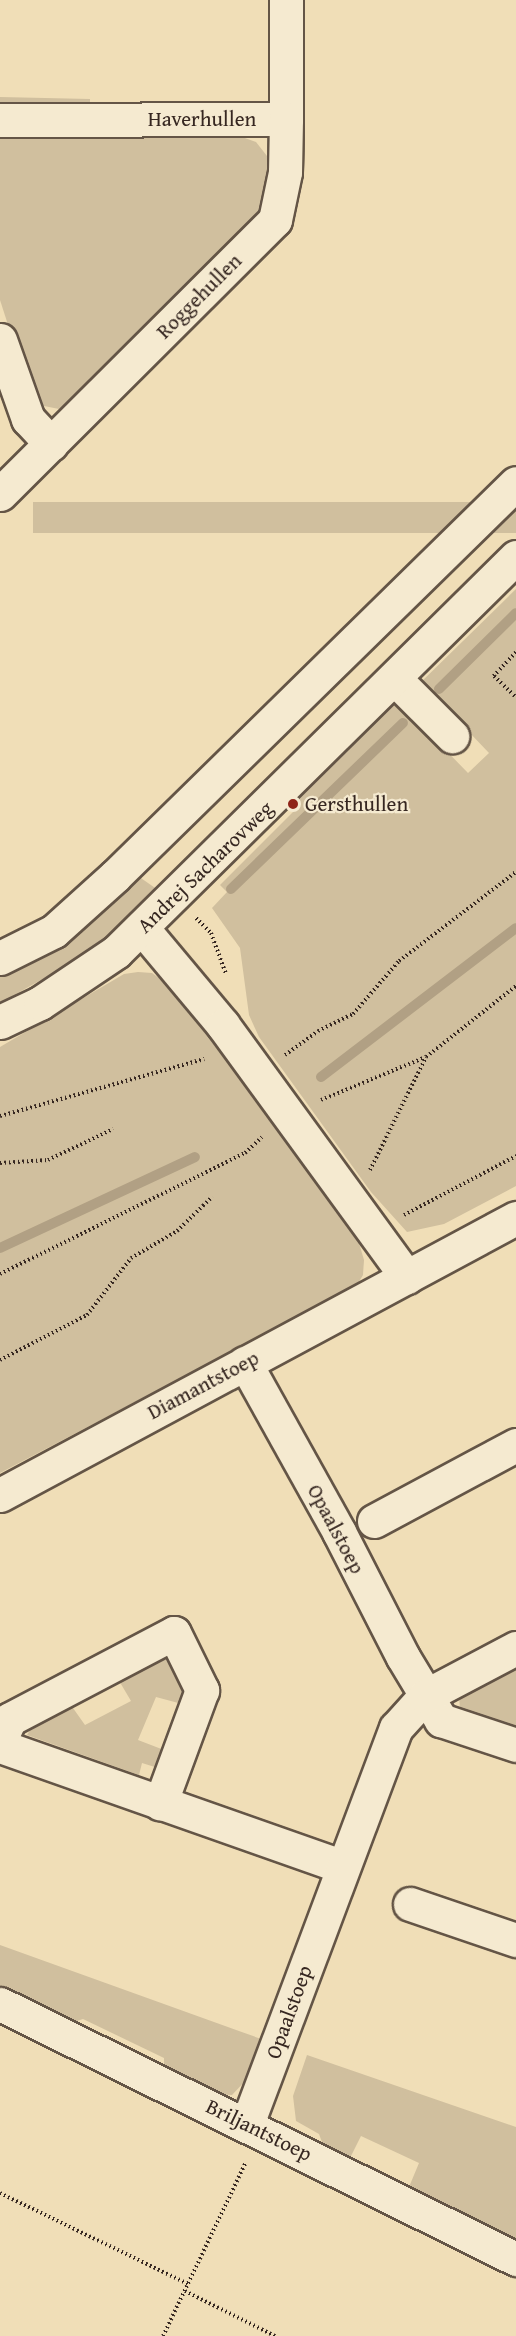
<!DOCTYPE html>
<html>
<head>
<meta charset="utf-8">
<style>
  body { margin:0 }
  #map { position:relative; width:516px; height:2336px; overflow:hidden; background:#f0deb7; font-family:"Gentium Book Plus",serif }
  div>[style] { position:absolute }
  .green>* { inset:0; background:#d0bf9e; transform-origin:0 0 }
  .stream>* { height:10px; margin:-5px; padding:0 5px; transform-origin:5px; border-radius:5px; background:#b1a084 }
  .path>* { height:4px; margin-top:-2px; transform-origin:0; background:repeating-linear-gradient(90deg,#362721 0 1.5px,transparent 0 4.5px) }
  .roads { filter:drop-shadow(2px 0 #645546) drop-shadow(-2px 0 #645546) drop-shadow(0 2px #645546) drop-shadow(0 -2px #645546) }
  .minor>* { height:33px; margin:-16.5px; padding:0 16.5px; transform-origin:16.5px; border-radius:16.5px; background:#f5ead0 }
  .dots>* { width:16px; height:16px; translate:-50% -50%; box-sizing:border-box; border:3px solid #f5ead0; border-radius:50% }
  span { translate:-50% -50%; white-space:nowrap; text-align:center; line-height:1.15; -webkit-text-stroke:4.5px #f5ead0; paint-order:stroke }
  .street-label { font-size:21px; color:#362721 }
  .poi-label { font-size:21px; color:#362721 }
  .left { translate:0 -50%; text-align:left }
</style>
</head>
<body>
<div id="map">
  <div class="green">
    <div style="clip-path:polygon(0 97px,90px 99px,90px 108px,0 108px)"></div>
    <div style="clip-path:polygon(242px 137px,256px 142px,267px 156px,269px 176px,261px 213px,75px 404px,59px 409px,44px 406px,28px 387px,0 300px,0 138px)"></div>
    <div style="left:516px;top:502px;width:31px;height:483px;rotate:90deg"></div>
    <div style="clip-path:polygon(516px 589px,516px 1186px,444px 1224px,407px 1232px,371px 1192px,259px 1037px,249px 1015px,240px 948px,212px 908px,227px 892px,220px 885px,298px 807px,293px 802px,400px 695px,429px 733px,468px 773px,489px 753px,447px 709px,417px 686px)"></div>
    <div style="clip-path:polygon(138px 876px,158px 890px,116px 930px,78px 959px,0 1003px,0 972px)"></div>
    <div style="clip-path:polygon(138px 972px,152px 973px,163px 981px,196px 1017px,359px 1243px,364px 1260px,363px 1275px,357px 1285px,0 1473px,0 1047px,124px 974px)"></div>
    <div style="clip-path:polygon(158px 1656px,172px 1663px,184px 1698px,182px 1704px,156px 1697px,138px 1740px,164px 1750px,158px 1768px,142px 1763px,139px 1775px,27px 1735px,35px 1722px,68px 1701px,85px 1725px,131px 1701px,118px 1679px)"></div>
    <div style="clip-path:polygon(516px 1663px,516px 1729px,460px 1709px,459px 1696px)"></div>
    <div style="clip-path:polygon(0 1945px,264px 2040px,247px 2079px,232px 2095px,209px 2094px,164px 2071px,164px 2058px,83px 2019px,68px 2024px,0 1990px)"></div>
    <div style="clip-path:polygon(307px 2055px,516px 2127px,516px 2241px,409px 2187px,419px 2163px,361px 2136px,350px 2158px,323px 2145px,319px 2134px,296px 2121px,293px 2096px)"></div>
  </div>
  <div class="stream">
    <div style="left:439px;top:689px;width:108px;rotate:-44.6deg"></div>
    <div style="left:231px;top:889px;width:239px;rotate:-44deg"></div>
    <div style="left:321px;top:1077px;width:245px;rotate:-37.4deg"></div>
    <div style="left:0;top:1248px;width:215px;rotate:-25deg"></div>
  </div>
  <div class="path">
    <div style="left:516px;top:652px;width:33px;rotate:133deg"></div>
    <div style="left:494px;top:676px;width:30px;rotate:44deg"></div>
    <div style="left:196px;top:918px;width:21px;rotate:45deg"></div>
    <div style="left:211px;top:933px;width:44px;rotate:69.9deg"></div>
    <div style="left:285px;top:1055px;width:41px;rotate:-36deg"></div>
    <div style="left:318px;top:1031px;width:39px;rotate:-26deg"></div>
    <div style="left:353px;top:1014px;width:70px;rotate:-49deg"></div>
    <div style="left:399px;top:961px;width:147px;rotate:-37.3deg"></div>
    <div style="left:321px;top:1100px;width:113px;rotate:-22.3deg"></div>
    <div style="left:426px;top:1057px;width:115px;rotate:-38.3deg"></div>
    <div style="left:0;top:1116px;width:212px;rotate:-15.6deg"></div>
    <div style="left:0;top:1163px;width:48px;rotate:-3.6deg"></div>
    <div style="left:48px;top:1160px;width:72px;rotate:-25.5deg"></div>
    <div style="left:370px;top:1170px;width:126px;rotate:-63.6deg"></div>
    <div style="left:404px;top:1215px;width:127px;rotate:-27.8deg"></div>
    <div style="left:0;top:1274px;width:273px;rotate:-26.3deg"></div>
    <div style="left:245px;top:1153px;width:23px;rotate:-43deg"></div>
    <div style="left:0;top:1360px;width:98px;rotate:-27.3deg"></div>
    <div style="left:87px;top:1315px;width:72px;rotate:-52.3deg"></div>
    <div style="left:131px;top:1258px;width:53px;rotate:-30.4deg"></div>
    <div style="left:177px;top:1231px;width:49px;rotate:-44.2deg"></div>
    <div style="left:0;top:2193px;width:209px;rotate:25.8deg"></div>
    <div style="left:185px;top:2291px;width:101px;rotate:26.6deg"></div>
    <div style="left:163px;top:2336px;width:191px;rotate:-64.5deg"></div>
  </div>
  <div class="roads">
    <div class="minor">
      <div style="left:0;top:120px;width:286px;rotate:-0.2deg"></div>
      <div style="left:286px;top:119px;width:119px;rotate:-90deg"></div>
      <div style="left:0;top:340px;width:84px;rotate:70.5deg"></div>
      <div style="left:28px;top:419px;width:34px;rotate:47deg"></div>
      <div style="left:0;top:494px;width:388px;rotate:-44.9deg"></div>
      <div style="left:275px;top:220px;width:49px;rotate:-78.2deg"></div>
      <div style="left:285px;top:172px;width:53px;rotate:-88.9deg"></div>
      <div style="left:395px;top:679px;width:81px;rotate:45deg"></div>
      <div style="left:142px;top:928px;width:126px;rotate:50.1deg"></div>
      <div style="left:223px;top:1025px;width:312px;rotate:53.9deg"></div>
      <div style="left:0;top:958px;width:60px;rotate:-26.6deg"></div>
      <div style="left:54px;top:931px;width:82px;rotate:-42deg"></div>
      <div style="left:115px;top:876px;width:561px;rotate:-44.42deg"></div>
      <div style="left:0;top:1022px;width:44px;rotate:-25.4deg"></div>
      <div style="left:40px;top:1003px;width:92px;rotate:-33.9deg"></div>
      <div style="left:116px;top:952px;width:562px;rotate:-44.64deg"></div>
      <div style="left:245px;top:1363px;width:193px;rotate:60.9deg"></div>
      <div style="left:339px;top:1532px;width:140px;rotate:62.9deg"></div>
      <div style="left:403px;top:1657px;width:74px;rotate:58.9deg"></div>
      <div style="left:441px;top:1720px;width:79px;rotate:18.4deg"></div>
      <div style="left:0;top:1495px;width:586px;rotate:-28.23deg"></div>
      <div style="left:374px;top:1521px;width:161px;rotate:-28.2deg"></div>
      <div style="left:0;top:1740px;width:23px;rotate:-65deg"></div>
      <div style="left:10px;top:1719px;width:185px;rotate:-27.7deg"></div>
      <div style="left:174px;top:1633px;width:64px;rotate:63.8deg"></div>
      <div style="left:202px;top:1690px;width:121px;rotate:110.2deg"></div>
      <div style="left:0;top:1746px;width:361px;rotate:19.4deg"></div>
      <div style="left:410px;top:1904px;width:112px;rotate:18.8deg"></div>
      <div style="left:0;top:2004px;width:576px;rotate:26.3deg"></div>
      <div style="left:247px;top:2124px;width:423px;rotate:-69.4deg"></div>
      <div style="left:396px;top:1728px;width:43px;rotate:-47.8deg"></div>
      <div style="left:425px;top:1696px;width:103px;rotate:-27.8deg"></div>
    </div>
  </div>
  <div class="dots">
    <div style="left:293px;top:804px;background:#8f2418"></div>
  </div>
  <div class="street-label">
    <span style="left:202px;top:119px">Haverhullen</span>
    <span style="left:199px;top:296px;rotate:-45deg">Roggehullen</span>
    <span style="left:205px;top:867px;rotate:-44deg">Andrej Sacharovweg</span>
    <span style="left:203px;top:1385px;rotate:-28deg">Diamantstoep</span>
    <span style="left:336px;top:1529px;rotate:62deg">Opaalstoep</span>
    <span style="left:289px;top:2012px;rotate:-70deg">Opaalstoep</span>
    <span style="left:259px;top:2130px;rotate:26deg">Briljantstoep</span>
  </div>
  <div class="poi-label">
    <span class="left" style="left:305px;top:804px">Gersthullen</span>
  </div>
</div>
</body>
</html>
